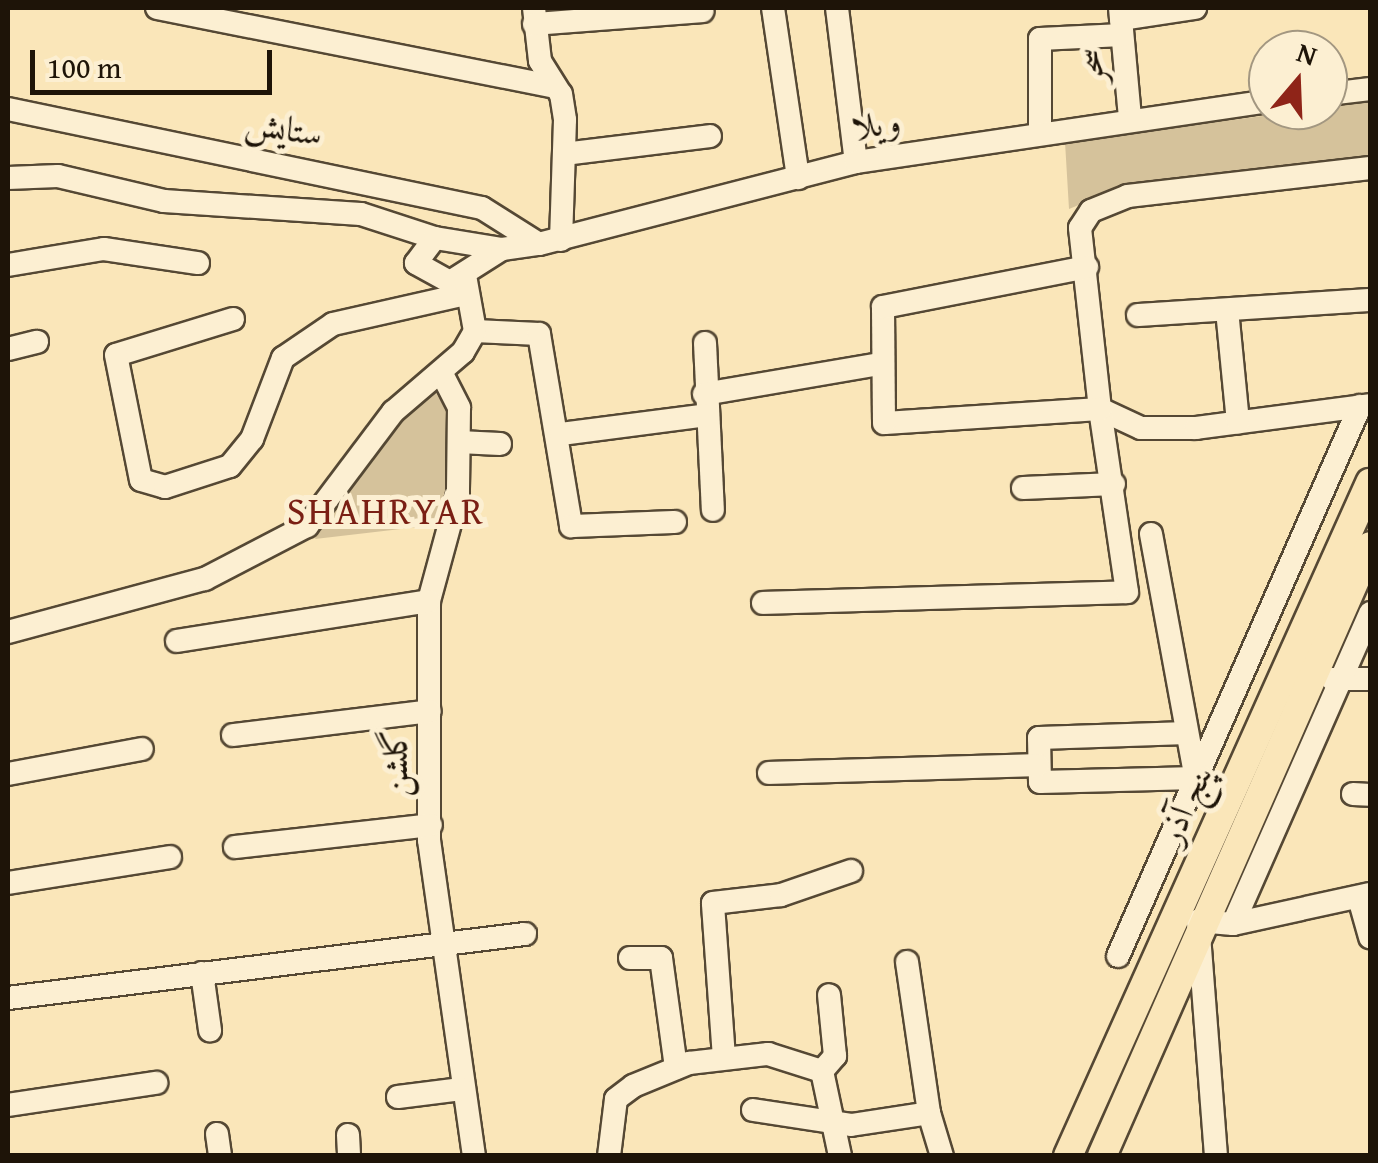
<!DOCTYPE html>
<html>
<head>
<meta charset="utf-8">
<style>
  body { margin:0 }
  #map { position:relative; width:1378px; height:1163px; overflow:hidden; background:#fae6b9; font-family:"Gentium Book Plus",Amiri,serif }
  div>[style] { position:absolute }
  .green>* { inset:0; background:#d5c29b }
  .roads { filter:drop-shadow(2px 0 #554834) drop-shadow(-2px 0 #554834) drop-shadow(0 2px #554834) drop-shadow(0 -2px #554834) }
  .minor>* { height:22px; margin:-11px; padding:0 11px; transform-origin:11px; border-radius:11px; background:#fcefd2 }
  .major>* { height:28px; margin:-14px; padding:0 14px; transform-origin:14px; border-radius:14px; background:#fae6b9 }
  span { translate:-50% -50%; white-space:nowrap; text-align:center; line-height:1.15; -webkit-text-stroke:10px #fcefd2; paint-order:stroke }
  .street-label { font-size:35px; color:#1e1408 }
  .neighbourhood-label { font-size:38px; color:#7a1f14; letter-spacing:2.5px }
  .frame { position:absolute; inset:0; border:10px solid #1e1408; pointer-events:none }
  .north { position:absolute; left:1248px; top:30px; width:100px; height:100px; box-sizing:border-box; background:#fcefd2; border:2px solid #a39781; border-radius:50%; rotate:19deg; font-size:28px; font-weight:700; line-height:40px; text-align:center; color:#1e1408 }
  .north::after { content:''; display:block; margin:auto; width:35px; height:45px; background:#8f2418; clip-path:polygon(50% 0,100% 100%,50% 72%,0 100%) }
  .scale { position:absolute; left:30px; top:50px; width:242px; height:45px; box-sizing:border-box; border:5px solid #1e1408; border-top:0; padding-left:12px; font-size:30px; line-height:35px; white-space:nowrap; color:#1e1408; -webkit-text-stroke:8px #fcefd2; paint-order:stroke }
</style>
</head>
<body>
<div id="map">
  <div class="green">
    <div style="clip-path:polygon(1370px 102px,1370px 167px,1098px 197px,1069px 209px,1065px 142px)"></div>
    <div style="clip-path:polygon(434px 390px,450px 416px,451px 468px,435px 525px,315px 539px,395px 424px)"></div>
  </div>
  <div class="roads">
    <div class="minor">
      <div style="left:157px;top:8px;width:406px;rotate:11.2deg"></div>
      <div style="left:534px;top:8px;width:53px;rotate:83.5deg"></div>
      <div style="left:540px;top:61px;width:39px;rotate:58deg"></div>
      <div style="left:561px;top:94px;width:26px;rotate:81deg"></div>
      <div style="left:565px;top:120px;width:120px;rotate:91.9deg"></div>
      <div style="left:773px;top:8px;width:172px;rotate:81.6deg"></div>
      <div style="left:837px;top:8px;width:155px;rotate:83deg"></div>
      <div style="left:1120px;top:8px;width:110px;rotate:84.8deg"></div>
      <div style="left:1121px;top:19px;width:75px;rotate:-8.5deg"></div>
      <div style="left:534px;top:24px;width:169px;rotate:-4.4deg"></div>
      <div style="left:1328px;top:94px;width:42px;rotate:-6.8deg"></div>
      <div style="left:8px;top:109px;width:484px;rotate:11.8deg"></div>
      <div style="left:482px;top:208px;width:67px;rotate:32.3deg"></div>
      <div style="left:1040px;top:133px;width:94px;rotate:-90deg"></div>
      <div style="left:1040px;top:39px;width:82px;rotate:-2.8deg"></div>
      <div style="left:564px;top:154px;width:147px;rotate:-7deg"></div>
      <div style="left:1370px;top:168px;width:244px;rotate:173.4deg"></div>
      <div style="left:1128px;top:196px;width:40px;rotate:158deg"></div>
      <div style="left:1091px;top:211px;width:20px;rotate:123deg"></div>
      <div style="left:1080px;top:228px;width:182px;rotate:83.7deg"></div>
      <div style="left:1100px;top:409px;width:45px;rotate:24.9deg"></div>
      <div style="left:1141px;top:428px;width:55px"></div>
      <div style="left:1196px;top:428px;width:176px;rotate:-7.5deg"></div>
      <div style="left:8px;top:178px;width:50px;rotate:-2.3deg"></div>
      <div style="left:58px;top:176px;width:109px;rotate:13.3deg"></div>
      <div style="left:164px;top:201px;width:197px;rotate:3.8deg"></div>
      <div style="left:361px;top:214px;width:78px;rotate:18deg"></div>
      <div style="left:502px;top:249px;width:62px;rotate:147.6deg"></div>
      <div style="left:450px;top:282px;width:39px;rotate:-151deg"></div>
      <div style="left:416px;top:263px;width:31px;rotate:-53deg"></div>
      <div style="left:435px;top:238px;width:68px;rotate:9.3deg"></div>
      <div style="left:502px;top:249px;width:37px;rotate:-8deg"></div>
      <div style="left:539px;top:244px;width:327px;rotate:-14.5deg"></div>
      <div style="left:856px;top:162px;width:416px;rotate:-8.4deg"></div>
      <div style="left:8px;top:265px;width:97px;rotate:-9.5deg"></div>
      <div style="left:104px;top:249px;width:95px;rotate:8.5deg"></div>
      <div style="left:1227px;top:310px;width:113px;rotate:84.4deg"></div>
      <div style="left:1138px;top:315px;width:232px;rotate:-3.7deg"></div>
      <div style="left:233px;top:319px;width:122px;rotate:162.9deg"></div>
      <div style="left:116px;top:355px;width:127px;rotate:78.7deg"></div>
      <div style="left:141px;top:480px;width:25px;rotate:16deg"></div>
      <div style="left:165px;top:487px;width:68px;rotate:-17.9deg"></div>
      <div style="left:230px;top:466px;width:35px;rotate:-51deg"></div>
      <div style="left:252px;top:439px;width:87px;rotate:-69.1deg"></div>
      <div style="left:283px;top:358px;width:60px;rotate:-34.2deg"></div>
      <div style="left:333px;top:324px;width:136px;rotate:-12.7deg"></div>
      <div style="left:475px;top:331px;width:64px;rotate:2.7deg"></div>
      <div style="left:539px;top:334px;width:195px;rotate:80.5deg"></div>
      <div style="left:571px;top:526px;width:104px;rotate:-2.2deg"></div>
      <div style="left:705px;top:343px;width:167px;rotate:87.3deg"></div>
      <div style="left:8px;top:349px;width:30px;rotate:-14deg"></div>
      <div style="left:442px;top:374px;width:38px;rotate:63deg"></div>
      <div style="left:459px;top:408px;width:86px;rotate:90.7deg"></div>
      <div style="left:458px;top:494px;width:111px;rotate:105.2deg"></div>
      <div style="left:429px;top:601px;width:239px;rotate:90deg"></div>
      <div style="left:429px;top:840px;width:319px;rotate:81.9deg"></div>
      <div style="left:704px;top:394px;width:179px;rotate:-9.7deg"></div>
      <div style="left:561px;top:434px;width:147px;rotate:-7.4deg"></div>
      <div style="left:459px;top:442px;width:41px;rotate:2.8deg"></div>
      <div style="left:1023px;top:488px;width:91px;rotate:-2.5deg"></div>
      <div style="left:1151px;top:534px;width:248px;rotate:79.6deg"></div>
      <div style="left:1196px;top:778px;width:39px;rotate:21deg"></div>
      <div style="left:763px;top:603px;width:364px;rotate:-1.7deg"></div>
      <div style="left:1127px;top:592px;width:185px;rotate:-98.4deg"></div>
      <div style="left:1100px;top:409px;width:216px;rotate:176.3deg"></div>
      <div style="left:884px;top:423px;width:116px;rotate:-90.5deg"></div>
      <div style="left:883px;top:307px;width:208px;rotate:-11.1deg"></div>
      <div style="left:8px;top:632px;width:204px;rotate:-15.1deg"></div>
      <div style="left:205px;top:579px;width:115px;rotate:-27.5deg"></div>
      <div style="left:307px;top:526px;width:143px;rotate:-53deg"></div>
      <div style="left:393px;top:412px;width:92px;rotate:-40.6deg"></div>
      <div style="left:463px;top:352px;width:24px;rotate:-60deg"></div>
      <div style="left:475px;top:331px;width:51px;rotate:-100.2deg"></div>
      <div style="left:177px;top:641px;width:255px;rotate:-9deg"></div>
      <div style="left:1332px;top:679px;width:38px"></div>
      <div style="left:1187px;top:733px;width:148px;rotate:178.1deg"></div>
      <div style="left:1039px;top:738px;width:44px;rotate:88.7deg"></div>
      <div style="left:1040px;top:782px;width:156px;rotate:-1.5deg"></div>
      <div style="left:233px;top:735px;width:198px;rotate:-6.9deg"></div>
      <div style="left:769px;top:773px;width:269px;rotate:-1.7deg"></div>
      <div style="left:8px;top:774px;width:136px;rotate:-10.6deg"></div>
      <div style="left:1353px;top:794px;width:17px;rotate:3deg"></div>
      <div style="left:235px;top:847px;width:197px;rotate:-6.4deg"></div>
      <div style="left:8px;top:883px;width:164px;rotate:-9.1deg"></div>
      <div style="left:1359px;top:898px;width:41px;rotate:74.2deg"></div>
      <div style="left:1233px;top:924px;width:340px;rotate:-66.2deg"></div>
      <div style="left:1118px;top:956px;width:601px;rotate:-66.25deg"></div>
      <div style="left:630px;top:958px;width:31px"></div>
      <div style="left:661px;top:958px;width:111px;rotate:82.2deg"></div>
      <div style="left:907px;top:962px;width:153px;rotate:81.7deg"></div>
      <div style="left:202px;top:973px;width:58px;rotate:82deg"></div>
      <div style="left:8px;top:998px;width:521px;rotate:-7.06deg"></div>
      <div style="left:724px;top:1058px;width:155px;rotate:-94.1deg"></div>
      <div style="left:713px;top:903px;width:68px;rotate:-6.7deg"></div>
      <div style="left:781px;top:895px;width:74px;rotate:-18.9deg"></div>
      <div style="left:822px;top:1071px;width:20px;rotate:-49deg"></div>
      <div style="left:835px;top:1056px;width:61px;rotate:-95.6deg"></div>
      <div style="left:398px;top:1097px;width:64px;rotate:-7.2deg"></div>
      <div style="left:8px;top:1105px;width:150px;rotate:-8.5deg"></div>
      <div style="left:753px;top:1110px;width:99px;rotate:8.7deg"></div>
      <div style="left:851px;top:1125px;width:79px;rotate:-8.7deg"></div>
      <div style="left:929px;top:1113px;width:45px;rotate:73.2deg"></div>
      <div style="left:217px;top:1134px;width:22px;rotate:82deg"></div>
      <div style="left:348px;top:1135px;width:21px;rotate:87deg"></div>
      <div style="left:609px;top:1156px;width:57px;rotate:-83deg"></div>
      <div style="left:616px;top:1099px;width:21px;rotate:-37deg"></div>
      <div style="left:633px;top:1086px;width:61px;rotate:-22.3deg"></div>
      <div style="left:689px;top:1063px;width:80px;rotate:-6.5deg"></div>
      <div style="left:768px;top:1054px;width:57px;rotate:17.5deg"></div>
      <div style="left:822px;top:1071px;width:87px;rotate:78deg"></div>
      <div style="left:1216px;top:1156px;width:236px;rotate:-94.4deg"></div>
      <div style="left:1198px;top:921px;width:35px;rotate:5deg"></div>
      <div style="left:1233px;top:924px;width:140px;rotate:-12.4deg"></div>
    </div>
    <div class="major">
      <div style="left:1068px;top:1156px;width:738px;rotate:-65.83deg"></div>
      <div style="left:1102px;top:1156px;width:666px;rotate:-66.28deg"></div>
    </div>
  </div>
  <div class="street-label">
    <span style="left:1090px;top:66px;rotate:-95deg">سحر</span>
    <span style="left:876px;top:124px;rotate:-9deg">ویلا</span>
    <span style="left:284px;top:128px;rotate:9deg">ستایش</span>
    <span style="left:395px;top:763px;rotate:-91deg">گلشن</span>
    <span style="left:1185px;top:804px;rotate:-66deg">پنج آذر</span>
  </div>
  <div class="neighbourhood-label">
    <span style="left:386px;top:511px">SHAHRYAR</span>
  </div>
  <div class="frame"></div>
  <div class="north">N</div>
  <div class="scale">100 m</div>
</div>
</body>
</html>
